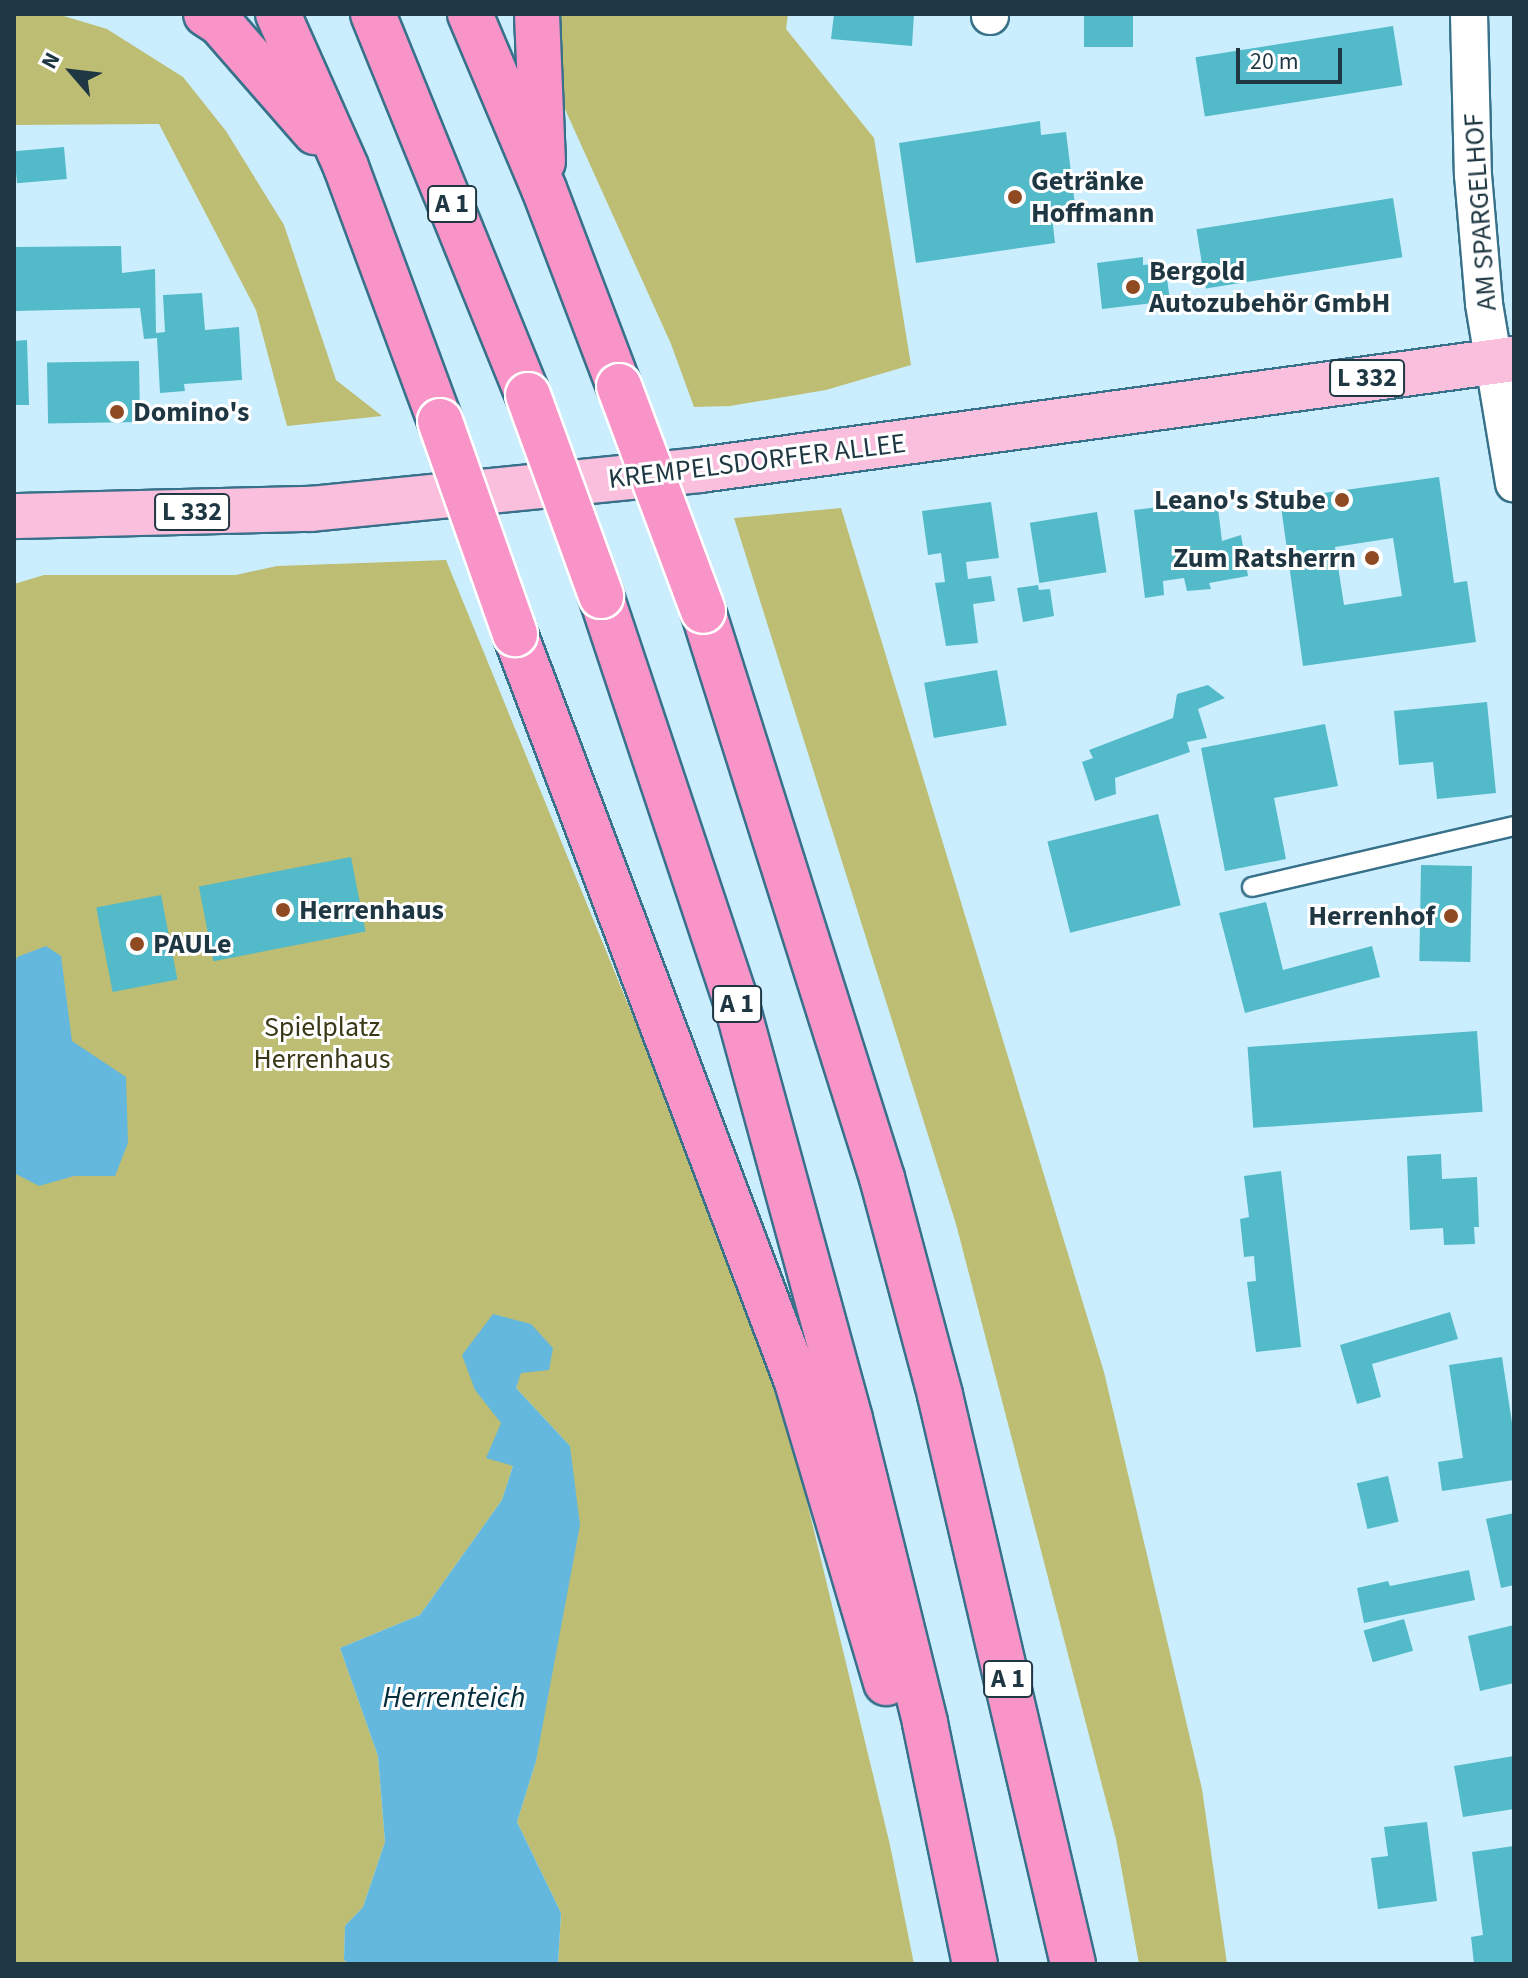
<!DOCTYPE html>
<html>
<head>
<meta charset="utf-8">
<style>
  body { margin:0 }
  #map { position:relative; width:1528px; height:1978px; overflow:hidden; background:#cbeeff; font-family:"Source Sans 3",sans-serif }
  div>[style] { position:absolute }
  .green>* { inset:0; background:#bdbd73 }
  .water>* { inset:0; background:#64b8dd }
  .building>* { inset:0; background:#52bac9; transform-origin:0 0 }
  .roads { filter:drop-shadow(2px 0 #37718a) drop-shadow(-2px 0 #37718a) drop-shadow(0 2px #37718a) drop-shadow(0 -2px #37718a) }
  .lane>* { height:18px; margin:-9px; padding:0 9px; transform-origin:9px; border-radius:9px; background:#fff }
  .street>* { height:36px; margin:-18px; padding:0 18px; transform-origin:18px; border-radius:18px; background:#fff }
  .primary>* { height:44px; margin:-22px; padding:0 22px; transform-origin:22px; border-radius:22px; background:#fbbfde }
  .highway>* { height:44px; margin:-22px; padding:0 22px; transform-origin:22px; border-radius:22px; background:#f894c8 }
  .bridges { filter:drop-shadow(2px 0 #fff) drop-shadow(-2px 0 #fff) drop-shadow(0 2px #fff) drop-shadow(0 -2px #fff) }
  .highway-bridge>* { height:44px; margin:-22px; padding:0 22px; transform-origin:22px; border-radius:22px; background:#f894c8 }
  .dots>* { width:22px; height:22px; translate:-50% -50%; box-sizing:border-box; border:4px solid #fff; border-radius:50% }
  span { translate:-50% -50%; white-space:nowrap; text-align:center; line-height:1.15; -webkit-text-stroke:6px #fff; paint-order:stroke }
  .shield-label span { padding:2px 6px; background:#fff; border:2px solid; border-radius:6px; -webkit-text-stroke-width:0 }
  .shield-label { font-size:26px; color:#1f3742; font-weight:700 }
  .poi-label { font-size:28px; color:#1f3742; font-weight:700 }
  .left { translate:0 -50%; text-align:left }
  .right { translate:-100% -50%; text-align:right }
  .street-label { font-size:28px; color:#1f3742 }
  .park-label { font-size:28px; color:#393817 }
  .water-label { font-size:30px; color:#052e3d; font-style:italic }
  .frame { position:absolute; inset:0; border:16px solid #1f3742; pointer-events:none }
  .north { position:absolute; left:32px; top:32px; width:80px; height:80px; -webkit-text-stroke:6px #fff; paint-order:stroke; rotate:298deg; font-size:22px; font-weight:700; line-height:32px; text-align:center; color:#1f3742 }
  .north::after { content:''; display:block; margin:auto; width:28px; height:36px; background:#1f3742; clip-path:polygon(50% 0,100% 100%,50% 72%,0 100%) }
  .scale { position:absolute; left:1236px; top:48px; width:106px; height:36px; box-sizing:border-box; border:4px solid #1f3742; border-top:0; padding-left:10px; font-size:24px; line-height:28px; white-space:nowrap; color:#1f3742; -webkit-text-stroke:6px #fff; paint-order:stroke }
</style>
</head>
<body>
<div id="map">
  <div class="green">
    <div style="clip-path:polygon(14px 14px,57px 14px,107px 29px,183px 77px,226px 131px,284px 225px,336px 380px,382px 416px,287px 426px,256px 310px,159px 124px,14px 125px)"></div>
    <div style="clip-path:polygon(522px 14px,788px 14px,786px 29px,874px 138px,911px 365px,826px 390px,730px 406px,694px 407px,671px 344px)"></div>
    <div style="clip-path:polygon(841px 508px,1104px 1372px,1202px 1789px,1227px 1964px,1139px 1964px,1116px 1839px,956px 1224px,734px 518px)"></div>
    <div style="clip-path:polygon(446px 560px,670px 1107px,787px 1419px,890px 1845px,914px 1964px,558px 1964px,561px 1913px,517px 1822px,536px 1761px,570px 1446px,516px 1388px,531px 1324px,491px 1407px,501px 1423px,513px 1466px,502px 1500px,420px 1615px,340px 1648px,378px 1756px,385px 1842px,363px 1907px,345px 1926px,344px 1960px,350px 1964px,14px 1964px,14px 584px,44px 575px,236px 575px,277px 566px)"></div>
  </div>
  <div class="water">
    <div style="clip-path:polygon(46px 946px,61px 956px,72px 1041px,126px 1077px,128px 1143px,115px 1176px,74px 1176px,39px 1186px,14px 1173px,14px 967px,17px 957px)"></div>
    <div style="clip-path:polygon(493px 1314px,531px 1324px,553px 1348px,549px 1370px,521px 1373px,516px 1388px,570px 1446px,580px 1525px,536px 1761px,517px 1822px,561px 1913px,558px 1964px,350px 1964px,344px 1960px,345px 1926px,363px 1907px,385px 1842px,378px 1756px,340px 1648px,420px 1615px,502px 1500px,513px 1466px,486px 1458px,501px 1423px,475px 1390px,462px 1355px)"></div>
  </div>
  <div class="building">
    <div style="clip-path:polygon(834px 14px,914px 14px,912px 46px,831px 39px)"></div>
    <div style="left:1084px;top:14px;width:49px;height:33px"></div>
    <div style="left:1393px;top:26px;width:60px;height:200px;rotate:81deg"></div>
    <div style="clip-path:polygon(1040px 121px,1041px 135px,1066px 132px,1075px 205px,1051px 208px,1055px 243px,916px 263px,899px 143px)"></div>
    <div style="left:64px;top:147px;width:32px;height:50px;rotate:85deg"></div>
    <div style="left:1393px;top:198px;width:60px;height:199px;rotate:81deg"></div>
    <div style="clip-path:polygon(121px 246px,122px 273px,155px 269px,156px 333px,165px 332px,163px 295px,202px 293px,205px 330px,239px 327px,242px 380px,184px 384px,185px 391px,160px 393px,157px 338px,144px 339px,140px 308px,16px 311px,15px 247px)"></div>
    <div style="clip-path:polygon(1143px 257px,1143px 265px,1165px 263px,1170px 301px,1102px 309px,1097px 263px)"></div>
    <div style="clip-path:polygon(27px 340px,29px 405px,14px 405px,14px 341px)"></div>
    <div style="left:139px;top:361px;width:61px;height:92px;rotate:89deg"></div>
    <div style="clip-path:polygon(evenodd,1439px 477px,1454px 583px,1467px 581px,1476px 642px,1303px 666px,1280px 499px,1439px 477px,1393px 538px,1402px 596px,1344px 605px,1335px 547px,1393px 538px)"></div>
    <div style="clip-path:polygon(1217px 500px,1222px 541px,1241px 535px,1248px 576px,1209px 583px,1211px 589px,1187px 591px,1184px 578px,1163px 581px,1164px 595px,1145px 598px,1134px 510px)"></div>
    <div style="clip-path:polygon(991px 502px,999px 558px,966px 562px,968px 579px,991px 576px,995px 601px,973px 604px,978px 643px,946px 646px,935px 583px,945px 582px,941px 553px,928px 555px,922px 511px)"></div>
    <div style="left:1097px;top:512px;width:61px;height:68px;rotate:81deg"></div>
    <div style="clip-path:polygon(1038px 585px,1039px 590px,1050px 589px,1054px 616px,1023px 622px,1017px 588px)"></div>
    <div style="left:997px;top:670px;width:56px;height:74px;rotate:80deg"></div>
    <div style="clip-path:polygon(1208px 685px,1225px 698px,1198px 709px,1207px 738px,1187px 742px,1190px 752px,1115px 778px,1116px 794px,1095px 801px,1082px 762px,1093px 758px,1089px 750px,1173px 718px,1177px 694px)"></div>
    <div style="clip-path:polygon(1487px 702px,1496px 793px,1437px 799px,1433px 762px,1399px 765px,1394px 711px)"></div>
    <div style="clip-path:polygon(1325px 724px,1338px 786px,1274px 798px,1286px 859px,1225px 871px,1201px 748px)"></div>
    <div style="left:1158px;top:814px;width:94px;height:114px;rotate:76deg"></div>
    <div style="left:351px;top:857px;width:76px;height:155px;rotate:79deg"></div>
    <div style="left:1421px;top:865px;width:51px;height:96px;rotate:1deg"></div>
    <div style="left:161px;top:895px;width:86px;height:66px;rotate:79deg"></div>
    <div style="clip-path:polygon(1266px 902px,1283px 970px,1372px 946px,1380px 977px,1245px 1013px,1219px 913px)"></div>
    <div style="left:1477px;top:1031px;width:81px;height:230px;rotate:86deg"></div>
    <div style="clip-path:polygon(1441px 1154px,1442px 1179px,1477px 1177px,1479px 1227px,1474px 1227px,1475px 1244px,1444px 1245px,1443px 1228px,1410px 1230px,1407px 1156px)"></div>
    <div style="clip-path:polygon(1281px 1171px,1301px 1347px,1256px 1352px,1247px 1282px,1256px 1281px,1254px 1256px,1244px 1257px,1240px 1219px,1249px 1217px,1244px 1176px)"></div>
    <div style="clip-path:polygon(1450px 1312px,1458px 1339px,1372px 1364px,1381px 1397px,1357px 1404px,1340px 1345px)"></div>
    <div style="clip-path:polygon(1502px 1357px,1514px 1436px,1514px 1480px,1442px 1491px,1438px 1462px,1463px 1458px,1449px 1365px)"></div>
    <div style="left:1388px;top:1476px;width:47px;height:32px;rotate:77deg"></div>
    <div style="clip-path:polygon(1514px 1513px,1514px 1585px,1501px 1588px,1486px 1519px)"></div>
    <div style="clip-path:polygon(1469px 1570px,1475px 1600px,1364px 1623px,1357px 1588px,1388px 1581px,1390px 1586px)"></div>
    <div style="left:1404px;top:1619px;width:33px;height:42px;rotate:74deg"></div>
    <div style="clip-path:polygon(1514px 1625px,1514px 1683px,1480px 1691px,1468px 1636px)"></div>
    <div style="clip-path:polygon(1514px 1756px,1514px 1809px,1463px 1817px,1454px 1766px)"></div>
    <div style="clip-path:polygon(1427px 1822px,1437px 1901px,1378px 1909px,1371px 1858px,1388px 1856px,1384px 1827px)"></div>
    <div style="clip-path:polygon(1514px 1846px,1514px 1964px,1474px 1964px,1471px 1937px,1483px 1935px,1472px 1852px)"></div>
  </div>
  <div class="roads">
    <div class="lane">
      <div style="left:1252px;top:887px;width:269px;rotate:-13.1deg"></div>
    </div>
    <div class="street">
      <div style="left:1469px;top:14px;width:161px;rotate:88.6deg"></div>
      <div style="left:1473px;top:175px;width:129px;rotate:85.1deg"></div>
      <div style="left:1484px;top:304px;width:182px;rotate:80.5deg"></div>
      <div style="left:990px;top:16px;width:2px;rotate:-90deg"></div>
    </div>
    <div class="primary">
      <div style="left:14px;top:516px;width:297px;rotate:-1.4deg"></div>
      <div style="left:311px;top:509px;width:391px;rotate:-5.7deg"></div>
      <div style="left:700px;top:470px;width:822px;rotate:-7.77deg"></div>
    </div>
    <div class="highway">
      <div style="left:206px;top:14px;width:17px;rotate:33deg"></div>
      <div style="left:220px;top:23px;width:145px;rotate:48.9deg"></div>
      <div style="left:278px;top:14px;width:167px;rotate:66deg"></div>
      <div style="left:346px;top:167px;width:271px;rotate:69.7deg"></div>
      <div style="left:373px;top:14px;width:411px;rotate:67.9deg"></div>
      <div style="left:470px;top:14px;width:190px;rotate:67.1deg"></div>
      <div style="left:544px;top:189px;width:211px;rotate:69.2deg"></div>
      <div style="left:537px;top:14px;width:148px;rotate:87.7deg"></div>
      <div style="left:601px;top:596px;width:428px;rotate:71.6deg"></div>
      <div style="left:736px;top:1002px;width:432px;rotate:74.7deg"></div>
      <div style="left:850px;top:1419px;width:313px;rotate:76.1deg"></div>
      <div style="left:925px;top:1723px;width:246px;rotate:78.3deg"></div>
      <div style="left:703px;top:611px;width:595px;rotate:72.48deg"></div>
      <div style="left:882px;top:1178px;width:225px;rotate:75deg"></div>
      <div style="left:940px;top:1395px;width:584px;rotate:76.84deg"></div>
      <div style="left:515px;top:634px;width:799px;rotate:69.34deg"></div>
      <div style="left:797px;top:1382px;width:314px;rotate:73.5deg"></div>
    </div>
  </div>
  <div class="bridges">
    <div class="highway-bridge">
      <div style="left:619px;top:386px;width:240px;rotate:69.5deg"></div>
      <div style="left:528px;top:395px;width:214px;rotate:70deg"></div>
      <div style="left:440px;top:421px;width:226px;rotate:70.6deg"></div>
    </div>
  </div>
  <div class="dots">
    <div style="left:1015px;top:197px;background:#904a21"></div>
    <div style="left:1133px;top:287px;background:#904a21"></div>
    <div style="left:117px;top:412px;background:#904a21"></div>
    <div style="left:1342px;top:500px;background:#904a21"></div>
    <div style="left:1372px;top:558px;background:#904a21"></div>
    <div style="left:283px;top:910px;background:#904a21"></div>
    <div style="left:1451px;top:916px;background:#904a21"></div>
    <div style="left:137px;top:944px;background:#904a21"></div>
  </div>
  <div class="shield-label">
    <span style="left:452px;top:204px">A 1</span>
    <span style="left:1367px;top:378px">L 332</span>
    <span style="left:192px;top:512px">L 332</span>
    <span style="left:737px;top:1004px">A 1</span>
    <span style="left:1008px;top:1679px">A 1</span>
  </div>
  <div class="poi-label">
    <span class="left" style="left:1031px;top:197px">Getränke<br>Hoffmann</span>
    <span class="left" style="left:1149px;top:287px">Bergold<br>Autozubehör GmbH</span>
    <span class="left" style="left:133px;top:412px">Domino's</span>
    <span class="right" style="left:1326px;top:500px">Leano's Stube</span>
    <span class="right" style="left:1356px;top:558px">Zum Ratsherrn</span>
    <span class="left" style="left:299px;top:910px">Herrenhaus</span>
    <span class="right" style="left:1435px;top:916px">Herrenhof</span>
    <span class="left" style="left:153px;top:944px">PAULe</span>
  </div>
  <div class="street-label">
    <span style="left:1480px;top:212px;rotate:-94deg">AM SPARGELHOF</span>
    <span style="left:757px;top:461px;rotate:-7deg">KREMPELSDORFER ALLEE</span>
  </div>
  <div class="park-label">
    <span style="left:322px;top:1043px">Spielplatz<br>Herrenhaus</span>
  </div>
  <div class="water-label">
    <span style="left:454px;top:1698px">Herrenteich</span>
  </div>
  <div class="frame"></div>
  <div class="north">N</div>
  <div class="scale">20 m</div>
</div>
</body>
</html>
